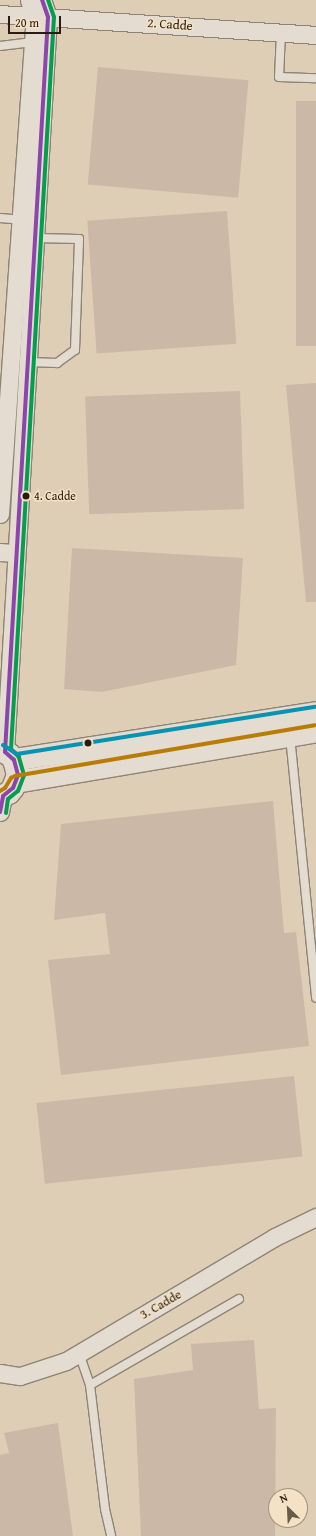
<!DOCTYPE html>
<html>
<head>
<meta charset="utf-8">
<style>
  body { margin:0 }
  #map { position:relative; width:316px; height:1536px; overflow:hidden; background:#deceb6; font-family:"Gentium Book Plus",serif }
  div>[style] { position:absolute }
  .building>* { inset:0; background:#cbb8a6; transform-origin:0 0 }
  .roads { filter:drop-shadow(1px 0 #8e8476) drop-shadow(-1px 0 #8e8476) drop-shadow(0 1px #8e8476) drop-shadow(0 -1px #8e8476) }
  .lane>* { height:8px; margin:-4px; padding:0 4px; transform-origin:4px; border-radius:4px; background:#e4dcd0 }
  .street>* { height:17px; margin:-8.5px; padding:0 8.5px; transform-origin:8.5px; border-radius:8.5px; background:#e4dcd0 }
  .secondary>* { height:22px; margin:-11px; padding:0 11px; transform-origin:11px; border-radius:11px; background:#e4dcd0 }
  .bus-1>* { height:4px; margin:-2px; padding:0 2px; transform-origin:2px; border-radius:2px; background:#8e44ad }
  .bus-2>* { height:4px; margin:-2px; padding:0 2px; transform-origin:2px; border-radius:2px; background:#029f4e }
  .bus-3>* { height:4px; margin:-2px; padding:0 2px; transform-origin:2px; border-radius:2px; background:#b97d05 }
  .bus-4>* { height:4px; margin:-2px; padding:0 2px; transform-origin:2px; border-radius:2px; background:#0694b2 }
  .dots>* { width:11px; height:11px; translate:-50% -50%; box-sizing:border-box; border:2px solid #f5e2c4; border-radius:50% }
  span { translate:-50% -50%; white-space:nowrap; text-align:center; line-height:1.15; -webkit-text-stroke:3px #f5e2c4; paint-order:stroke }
  .bus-label { font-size:12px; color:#271d10 }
  .left { translate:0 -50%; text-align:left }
  .street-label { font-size:13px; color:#271d10 }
  .north { position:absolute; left:268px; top:1488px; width:40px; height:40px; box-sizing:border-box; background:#f5e2c4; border:1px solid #a3937c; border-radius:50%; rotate:336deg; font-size:11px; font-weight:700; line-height:16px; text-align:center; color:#271d10 }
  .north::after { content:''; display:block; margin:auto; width:14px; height:18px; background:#675b4a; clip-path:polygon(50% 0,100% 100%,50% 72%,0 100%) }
  .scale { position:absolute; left:8px; top:16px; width:53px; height:18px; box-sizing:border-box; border:2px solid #271d10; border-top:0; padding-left:5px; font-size:12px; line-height:14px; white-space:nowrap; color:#271d10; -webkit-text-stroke:3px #f5e2c4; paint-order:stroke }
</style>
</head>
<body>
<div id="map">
  <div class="building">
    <div style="left:98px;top:67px;width:151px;height:118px;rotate:5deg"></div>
    <div style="left:316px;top:101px;width:245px;height:20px;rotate:90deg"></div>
    <div style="left:227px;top:211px;width:133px;height:140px;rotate:86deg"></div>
    <div style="clip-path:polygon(316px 383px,316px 602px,306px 602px,286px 385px)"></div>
    <div style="left:240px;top:391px;width:118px;height:155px;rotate:88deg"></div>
    <div style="clip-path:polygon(72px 548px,243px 558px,236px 665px,102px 692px,64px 689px)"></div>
    <div style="clip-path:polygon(273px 801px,284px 933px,296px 932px,309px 1046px,61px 1075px,48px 960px,110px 954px,105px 913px,54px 920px,61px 824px)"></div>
    <div style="left:294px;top:1076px;width:81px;height:259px;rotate:84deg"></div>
    <div style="clip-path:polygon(254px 1340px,259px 1409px,276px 1408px,275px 1536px,141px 1536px,134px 1379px,193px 1370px,191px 1344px)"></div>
    <div style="clip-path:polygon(58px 1423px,73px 1536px,0 1536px,0 1455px,9px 1453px,4px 1433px)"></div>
  </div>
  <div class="roads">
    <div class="lane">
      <div style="left:281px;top:33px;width:44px;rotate:92.6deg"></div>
      <div style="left:279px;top:77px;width:37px;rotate:2deg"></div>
      <div style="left:0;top:46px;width:33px;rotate:-7deg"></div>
      <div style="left:0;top:218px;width:21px;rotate:5deg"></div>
      <div style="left:28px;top:362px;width:29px;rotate:2deg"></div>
      <div style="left:57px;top:363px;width:22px;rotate:-36deg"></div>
      <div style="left:75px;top:350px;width:111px;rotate:-87.9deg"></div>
      <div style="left:79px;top:239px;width:44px;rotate:-178.7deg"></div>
      <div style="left:290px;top:736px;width:263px;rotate:84.3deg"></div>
      <div style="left:79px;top:1353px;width:34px;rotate:71deg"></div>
      <div style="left:90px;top:1385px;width:125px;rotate:83.1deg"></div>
      <div style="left:105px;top:1509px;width:28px;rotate:77deg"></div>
      <div style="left:90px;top:1385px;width:172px;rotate:-30deg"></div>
    </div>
    <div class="street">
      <div style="left:0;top:14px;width:317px;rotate:3.8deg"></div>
      <div style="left:0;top:514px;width:499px;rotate:-86deg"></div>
      <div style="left:35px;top:16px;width:17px;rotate:-111deg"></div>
      <div style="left:0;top:552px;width:16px;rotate:4deg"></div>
      <div style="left:5px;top:752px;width:736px;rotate:-86.65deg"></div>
      <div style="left:48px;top:17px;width:18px;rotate:-109deg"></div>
      <div style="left:0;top:812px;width:16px;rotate:-79deg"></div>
      <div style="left:0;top:1373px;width:20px;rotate:9deg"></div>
      <div style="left:20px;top:1376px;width:48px;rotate:-18.1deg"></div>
      <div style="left:66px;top:1361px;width:243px;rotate:-30.7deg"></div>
      <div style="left:275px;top:1237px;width:46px;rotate:-26deg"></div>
    </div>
    <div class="secondary">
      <div style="left:0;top:750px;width:11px;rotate:27deg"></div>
      <div style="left:10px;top:755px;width:6px;rotate:51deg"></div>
      <div style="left:14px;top:760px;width:16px;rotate:75deg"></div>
      <div style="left:18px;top:775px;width:14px;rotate:111deg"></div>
      <div style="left:13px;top:788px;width:6px;rotate:129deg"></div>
      <div style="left:9px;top:793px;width:10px;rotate:156deg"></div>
      <div style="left:14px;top:760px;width:306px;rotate:-8.8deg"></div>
      <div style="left:16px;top:782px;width:304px;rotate:-9.6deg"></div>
    </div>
  </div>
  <div class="bus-1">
    <div style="left:5px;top:752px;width:736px;rotate:-86.65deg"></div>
    <div style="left:48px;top:17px;width:18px;rotate:-109deg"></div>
    <div style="left:0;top:812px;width:16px;rotate:-79deg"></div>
    <div style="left:3px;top:796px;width:13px;rotate:-39deg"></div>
    <div style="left:13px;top:788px;width:14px;rotate:-69deg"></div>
    <div style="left:18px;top:775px;width:16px;rotate:-105deg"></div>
    <div style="left:14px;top:760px;width:12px;rotate:-138deg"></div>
  </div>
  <div class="bus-2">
    <div style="left:6px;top:813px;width:14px;rotate:-82deg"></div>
    <div style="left:8px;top:799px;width:13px;rotate:-39deg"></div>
    <div style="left:18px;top:791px;width:17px;rotate:-69deg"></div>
    <div style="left:24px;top:775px;width:19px;rotate:-106deg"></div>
    <div style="left:19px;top:757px;width:11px;rotate:-135deg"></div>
    <div style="left:11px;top:749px;width:733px;rotate:-86.64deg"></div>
    <div style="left:54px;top:17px;width:18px;rotate:-109deg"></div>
  </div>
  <div class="bus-3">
    <div style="left:0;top:791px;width:6px;rotate:-31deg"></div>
    <div style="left:5px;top:788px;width:12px;rotate:-59deg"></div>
    <div style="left:11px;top:778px;width:4px;rotate:-27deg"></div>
    <div style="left:15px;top:776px;width:304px;rotate:-9.6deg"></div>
  </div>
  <div class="bus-4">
    <div style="left:3px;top:745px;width:17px;rotate:33deg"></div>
    <div style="left:17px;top:754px;width:302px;rotate:-9deg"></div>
  </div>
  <div class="dots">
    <div style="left:26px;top:496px;background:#271d10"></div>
    <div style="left:88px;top:743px;background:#271d10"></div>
  </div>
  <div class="bus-label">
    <span class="left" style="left:34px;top:496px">4. Cadde</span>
  </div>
  <div class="street-label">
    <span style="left:170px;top:25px;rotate:4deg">2. Cadde</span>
    <span style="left:161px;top:1305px;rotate:-30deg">3. Cadde</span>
  </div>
  <div class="north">N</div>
  <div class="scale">20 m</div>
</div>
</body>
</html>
